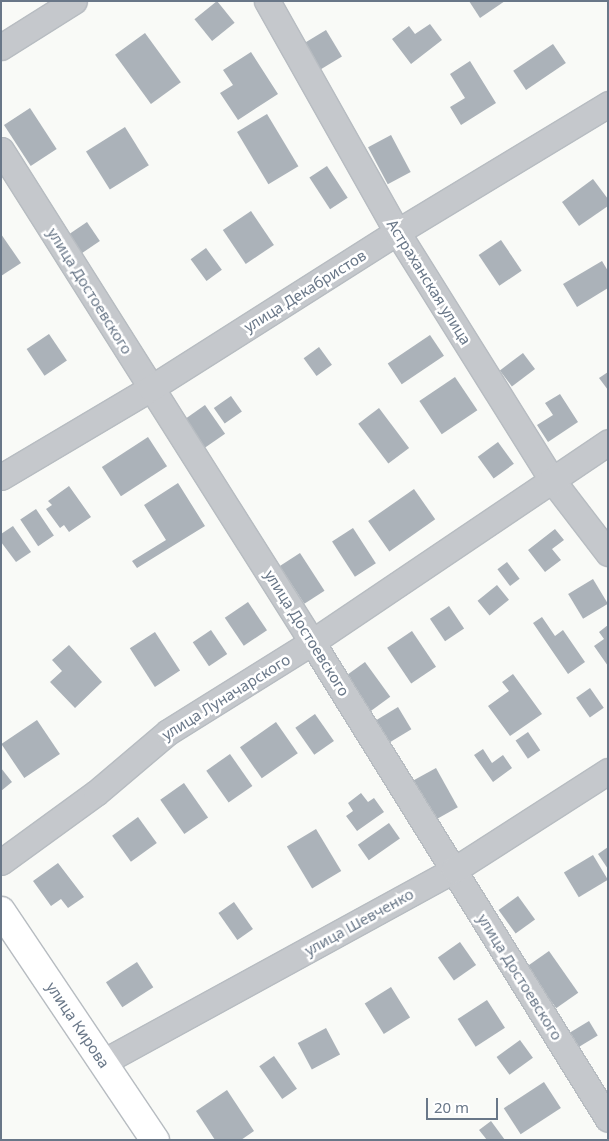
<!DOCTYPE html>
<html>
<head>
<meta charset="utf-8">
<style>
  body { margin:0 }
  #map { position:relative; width:609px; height:1141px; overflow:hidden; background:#f9faf7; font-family:"Noto Sans",sans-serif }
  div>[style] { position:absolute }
  .building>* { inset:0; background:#abb2b9; transform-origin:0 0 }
  .roads { filter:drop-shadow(1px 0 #b7bcc1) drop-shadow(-1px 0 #b7bcc1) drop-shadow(0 1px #b7bcc1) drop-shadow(0 -1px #b7bcc1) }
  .minor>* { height:25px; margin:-12.5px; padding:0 12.5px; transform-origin:12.5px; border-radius:12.5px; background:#c5c8cc }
  .secondary>* { height:28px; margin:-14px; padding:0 14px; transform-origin:14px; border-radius:14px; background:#fff }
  span { translate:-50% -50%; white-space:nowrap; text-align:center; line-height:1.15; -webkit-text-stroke:5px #fff; paint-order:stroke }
  .street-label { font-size:15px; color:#697788 }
  .frame { position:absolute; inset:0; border:2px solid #697788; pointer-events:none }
  .scale { position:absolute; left:426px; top:1098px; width:72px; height:22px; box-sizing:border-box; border:2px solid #697788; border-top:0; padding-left:6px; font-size:15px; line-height:18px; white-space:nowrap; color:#697788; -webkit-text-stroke:4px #fff; paint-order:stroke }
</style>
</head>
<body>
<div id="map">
  <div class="building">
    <div style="left:217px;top:1px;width:28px;height:29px;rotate:51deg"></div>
    <div style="clip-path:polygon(469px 1px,505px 1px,480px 18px)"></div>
    <div style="clip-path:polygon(430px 24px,442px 40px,411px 64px,392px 39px,409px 26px,415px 34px)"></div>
    <div style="left:326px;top:30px;width:31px;height:27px;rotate:59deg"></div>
    <div style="left:145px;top:33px;width:61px;height:37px;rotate:54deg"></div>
    <div style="left:553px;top:44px;width:23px;height:48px;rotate:56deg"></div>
    <div style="clip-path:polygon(251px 52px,278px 94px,238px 120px,220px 93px,233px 85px,223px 70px)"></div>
    <div style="clip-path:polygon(470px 61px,496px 103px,461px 125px,450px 107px,465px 98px,450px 74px)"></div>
    <div style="left:30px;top:108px;width:49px;height:31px;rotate:57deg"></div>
    <div style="left:267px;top:114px;width:61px;height:35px;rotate:59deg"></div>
    <div style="left:125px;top:127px;width:45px;height:46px;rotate:58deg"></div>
    <div style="left:391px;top:135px;width:42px;height:26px;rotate:62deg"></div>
    <div style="left:327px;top:166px;width:38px;height:21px;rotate:57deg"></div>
    <div style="clip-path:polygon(593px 179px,608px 199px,608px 206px,579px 226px,562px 202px)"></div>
    <div style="left:251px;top:211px;width:41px;height:34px;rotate:56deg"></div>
    <div style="left:87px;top:222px;width:23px;height:24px;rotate:56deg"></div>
    <div style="clip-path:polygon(1px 234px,21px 263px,1px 276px)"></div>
    <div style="left:501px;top:240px;width:37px;height:27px;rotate:56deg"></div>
    <div style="left:206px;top:248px;width:27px;height:19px;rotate:54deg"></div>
    <div style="clip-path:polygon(602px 261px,608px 271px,608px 288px,577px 307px,563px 284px)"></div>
    <div style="left:49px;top:334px;width:32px;height:27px;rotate:56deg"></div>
    <div style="left:430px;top:335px;width:25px;height:51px;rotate:56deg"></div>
    <div style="left:319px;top:347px;width:22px;height:19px;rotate:54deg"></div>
    <div style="left:523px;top:353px;width:20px;height:29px;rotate:53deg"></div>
    <div style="clip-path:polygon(608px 372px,608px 390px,599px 378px)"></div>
    <div style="left:455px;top:377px;width:40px;height:43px;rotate:56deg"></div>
    <div style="clip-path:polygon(560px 394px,578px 422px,548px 442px,537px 425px,553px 415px,545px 403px)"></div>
    <div style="left:231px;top:396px;width:19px;height:21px;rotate:55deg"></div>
    <div style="left:205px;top:405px;width:35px;height:26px;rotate:55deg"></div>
    <div style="left:379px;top:408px;width:50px;height:26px;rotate:53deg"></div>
    <div style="left:148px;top:437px;width:35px;height:55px;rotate:57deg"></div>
    <div style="left:498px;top:442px;width:27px;height:25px;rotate:54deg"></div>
    <div style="clip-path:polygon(178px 483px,205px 526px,137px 568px,132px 561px,166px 540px,144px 505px)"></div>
    <div style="clip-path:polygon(69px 486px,91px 517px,69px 532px,64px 525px,60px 528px,46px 509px,52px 505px,48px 501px)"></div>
    <div style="left:414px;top:489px;width:37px;height:56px;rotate:55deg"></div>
    <div style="left:36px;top:509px;width:32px;height:19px;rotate:56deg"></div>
    <div style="clip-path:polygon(13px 526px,31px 552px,16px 562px,1px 542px,1px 534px)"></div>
    <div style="left:353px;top:528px;width:42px;height:25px;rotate:57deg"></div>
    <div style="clip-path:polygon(555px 529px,564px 540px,552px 549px,561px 560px,545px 572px,528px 550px)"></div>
    <div style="left:300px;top:553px;width:45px;height:24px;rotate:57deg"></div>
    <div style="left:507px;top:562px;width:21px;height:12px;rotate:53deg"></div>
    <div style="left:593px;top:579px;width:29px;height:29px;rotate:59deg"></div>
    <div style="left:497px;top:585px;width:19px;height:25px;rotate:51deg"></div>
    <div style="left:248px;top:602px;width:34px;height:28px;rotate:56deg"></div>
    <div style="left:449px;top:606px;width:27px;height:23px;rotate:56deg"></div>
    <div style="clip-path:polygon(542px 617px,555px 636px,563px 630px,585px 662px,568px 674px,533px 623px)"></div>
    <div style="clip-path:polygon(608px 625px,608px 666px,594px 646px,604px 639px,599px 632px)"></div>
    <div style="left:211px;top:630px;width:29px;height:22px;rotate:56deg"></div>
    <div style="left:412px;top:631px;width:43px;height:30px;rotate:56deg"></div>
    <div style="left:155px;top:632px;width:46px;height:30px;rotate:57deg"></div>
    <div style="clip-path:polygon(69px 645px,102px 682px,75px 708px,50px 682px,62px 671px,52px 660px)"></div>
    <div style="left:365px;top:662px;width:43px;height:24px;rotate:54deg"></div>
    <div style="clip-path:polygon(513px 674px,542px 714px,510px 736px,488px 706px,509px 691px,502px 682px)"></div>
    <div style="left:590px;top:688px;width:24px;height:17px;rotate:55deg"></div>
    <div style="left:398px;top:707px;width:26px;height:26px;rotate:59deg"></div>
    <div style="left:315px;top:714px;width:33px;height:24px;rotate:55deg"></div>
    <div style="left:37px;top:720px;width:41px;height:43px;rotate:56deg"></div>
    <div style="left:276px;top:722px;width:38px;height:44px;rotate:55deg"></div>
    <div style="left:528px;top:732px;width:22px;height:15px;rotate:56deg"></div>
    <div style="clip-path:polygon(483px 749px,492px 763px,503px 755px,512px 768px,493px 782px,474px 755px)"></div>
    <div style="left:230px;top:754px;width:39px;height:29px;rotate:55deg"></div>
    <div style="clip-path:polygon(1px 768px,12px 782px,1px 791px)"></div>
    <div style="left:436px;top:768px;width:45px;height:26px;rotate:61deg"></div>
    <div style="left:184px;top:783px;width:42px;height:29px;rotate:55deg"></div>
    <div style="clip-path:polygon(361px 793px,368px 802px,374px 798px,384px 812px,357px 831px,346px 816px,353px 811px,348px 803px)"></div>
    <div style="left:138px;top:817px;width:32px;height:32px;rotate:54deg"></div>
    <div style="left:389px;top:823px;width:19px;height:38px;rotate:55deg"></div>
    <div style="left:316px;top:829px;width:49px;height:34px;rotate:59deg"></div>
    <div style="clip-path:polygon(608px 847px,608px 869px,598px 854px)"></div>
    <div style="left:593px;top:855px;width:29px;height:34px;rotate:59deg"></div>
    <div style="clip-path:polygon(58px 863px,84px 897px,68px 908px,61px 899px,51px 906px,33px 881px)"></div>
    <div style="left:518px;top:896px;width:29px;height:24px;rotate:54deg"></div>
    <div style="left:234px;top:902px;width:33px;height:19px;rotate:55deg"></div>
    <div style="left:460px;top:942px;width:28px;height:27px;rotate:55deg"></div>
    <div style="left:549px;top:951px;width:51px;height:27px;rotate:55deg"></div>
    <div style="left:137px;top:962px;width:30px;height:37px;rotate:57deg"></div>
    <div style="left:391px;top:987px;width:36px;height:31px;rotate:58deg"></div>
    <div style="left:487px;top:1000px;width:33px;height:35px;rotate:57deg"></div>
    <div style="left:589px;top:1021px;width:17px;height:26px;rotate:59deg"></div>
    <div style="left:326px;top:1028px;width:30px;height:32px;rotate:62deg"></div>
    <div style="left:520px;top:1040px;width:22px;height:29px;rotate:54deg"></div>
    <div style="left:274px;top:1056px;width:40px;height:18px;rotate:55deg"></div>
    <div style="left:544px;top:1082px;width:31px;height:48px;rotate:57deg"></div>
    <div style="clip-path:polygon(227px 1090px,254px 1131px,241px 1140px,215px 1140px,196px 1111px)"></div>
    <div style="clip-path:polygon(491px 1121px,505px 1140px,487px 1140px,479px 1130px)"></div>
  </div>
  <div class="roads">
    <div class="minor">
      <div style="left:267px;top:1px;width:265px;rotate:60.6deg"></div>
      <div style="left:397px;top:232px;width:292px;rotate:58deg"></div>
      <div style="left:552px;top:480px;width:92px;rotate:52.5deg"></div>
      <div style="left:1px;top:47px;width:86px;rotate:-32.2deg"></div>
      <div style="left:1px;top:150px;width:582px;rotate:57.7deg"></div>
      <div style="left:312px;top:642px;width:561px;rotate:58.18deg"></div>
      <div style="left:1px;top:477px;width:174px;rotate:-30.7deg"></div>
      <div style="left:151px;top:388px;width:291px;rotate:-32.4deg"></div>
      <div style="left:397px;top:232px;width:247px;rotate:-31.2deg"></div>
      <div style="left:1px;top:862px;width:117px;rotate:-36deg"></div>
      <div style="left:96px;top:793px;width:94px;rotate:-40.3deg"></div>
      <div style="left:168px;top:732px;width:170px;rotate:-32deg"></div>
      <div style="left:312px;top:642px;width:357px;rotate:-34deg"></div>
      <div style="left:103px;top:1062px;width:400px;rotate:-28.7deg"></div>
      <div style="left:454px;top:870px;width:183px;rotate:-32.7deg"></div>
    </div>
    <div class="secondary">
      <div style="left:1px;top:911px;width:276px;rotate:56.1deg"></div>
    </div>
  </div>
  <div class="street-label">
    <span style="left:429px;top:282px;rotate:58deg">Астраханская улица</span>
    <span style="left:90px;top:291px;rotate:58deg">улица Достоевского</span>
    <span style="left:305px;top:291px;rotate:-32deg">улица Декабристов</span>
    <span style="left:307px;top:633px;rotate:58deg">улица Достоевского</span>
    <span style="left:226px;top:697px;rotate:-32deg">улица Луначарского</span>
    <span style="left:359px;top:922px;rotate:-29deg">улица Шевченко</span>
    <span style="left:520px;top:977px;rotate:58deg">улица Достоевского</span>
    <span style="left:78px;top:1025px;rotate:56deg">улица Кирова</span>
  </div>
  <div class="frame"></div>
  <div class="scale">20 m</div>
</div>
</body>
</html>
